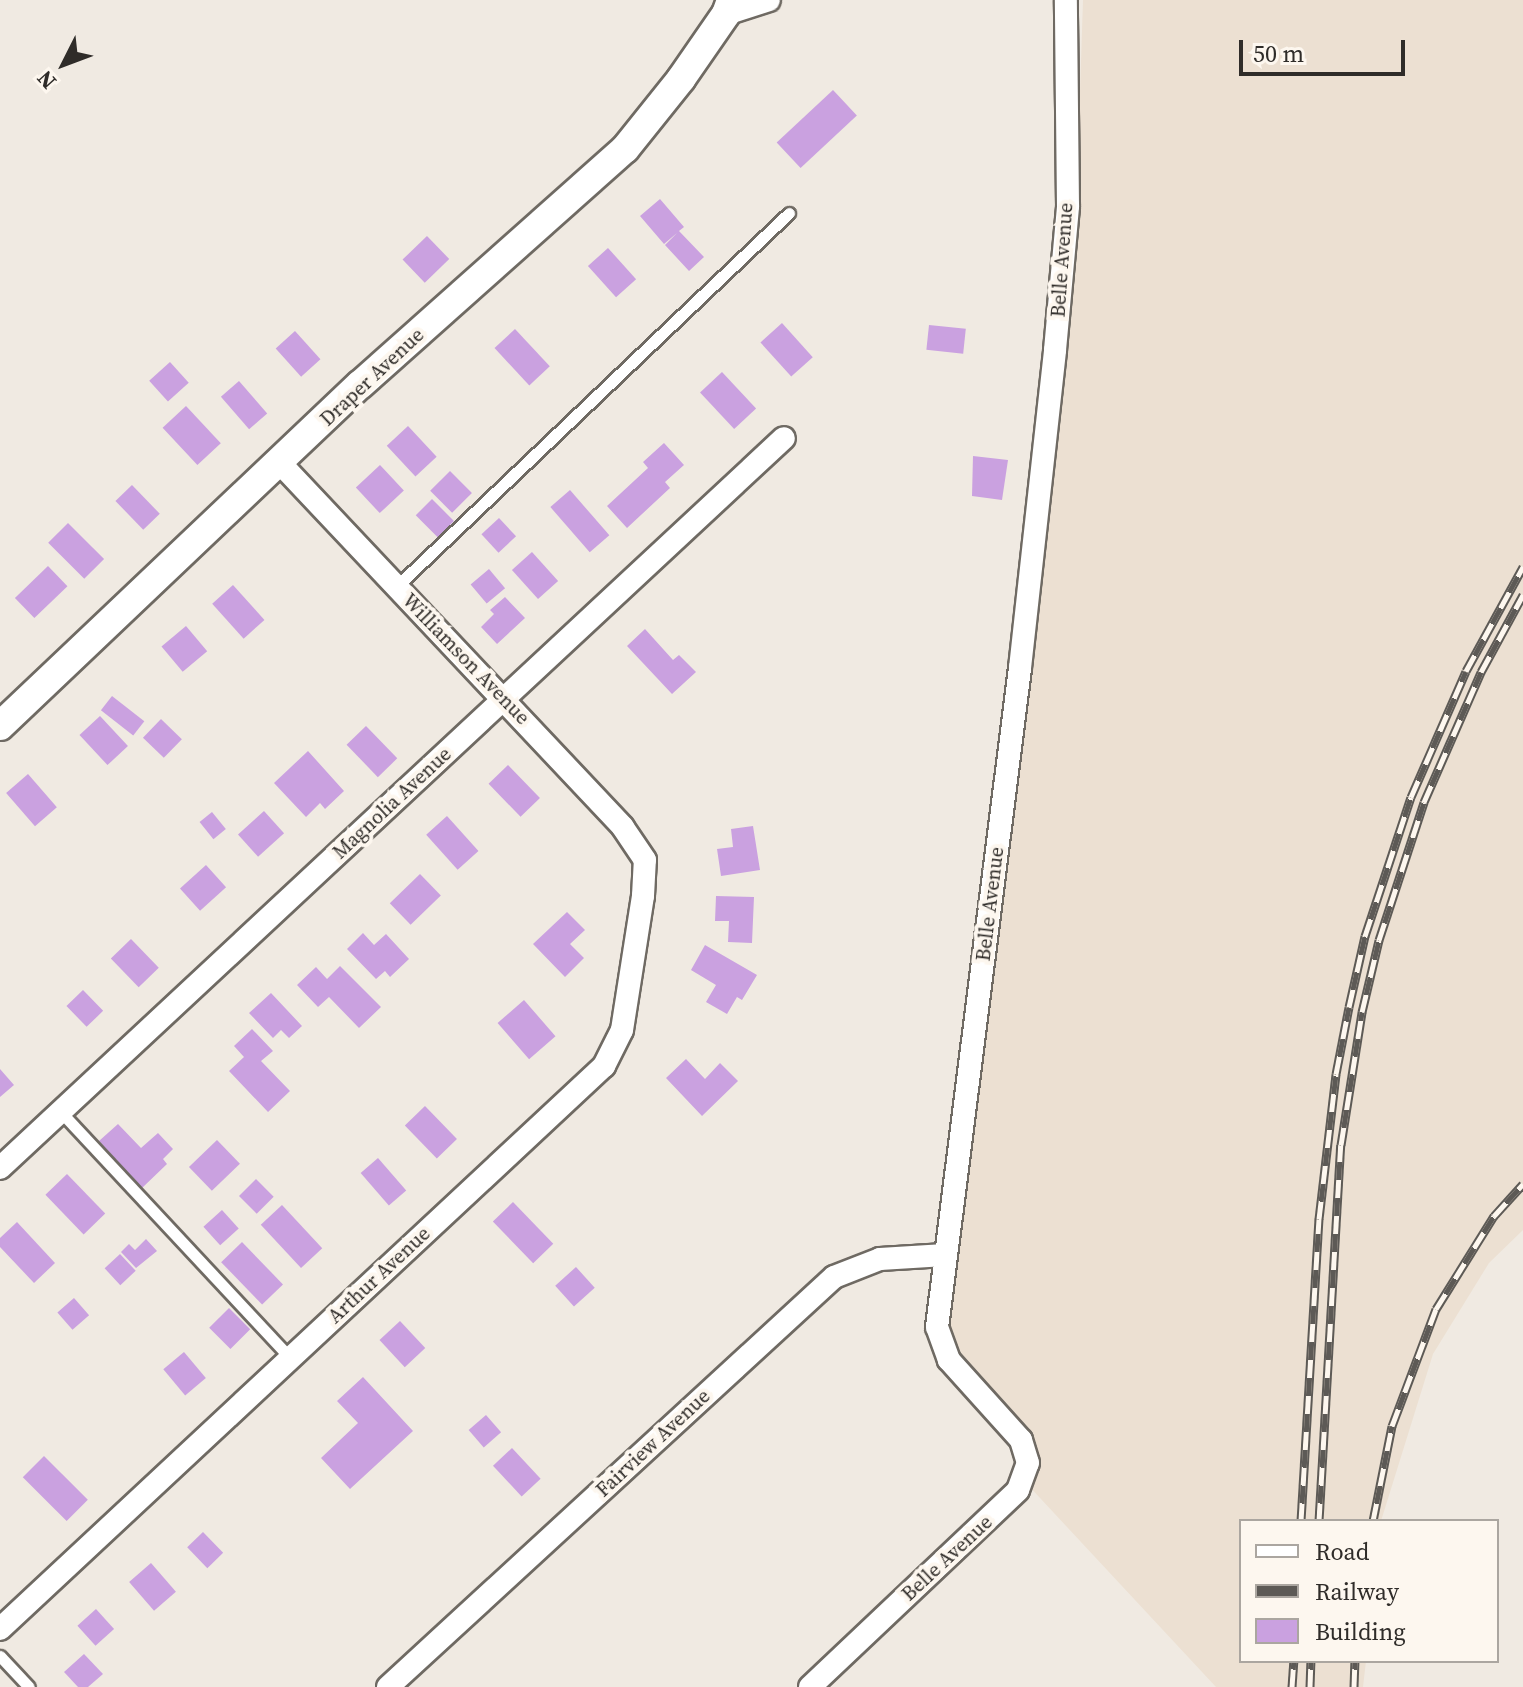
<!DOCTYPE html>
<html>
<head>
<meta charset="utf-8">
<style>
  body { margin:0 }
  #map { position:relative; width:1523px; height:1687px; overflow:hidden; background:#f0eae2; font-family:"Source Serif 4",serif }
  div>[style] { position:absolute }
  .built>* { inset:0; background:#ece0d2 }
  .building>* { inset:0; background:#caa1e0; transform-origin:0 0 }
  .roads { filter:drop-shadow(2px 0 #6f6a63) drop-shadow(-2px 0 #6f6a63) drop-shadow(0 2px #6f6a63) drop-shadow(0 -2px #6f6a63) }
  .service>* { height:11px; margin:-5.5px; padding:0 5.5px; transform-origin:5.5px; border-radius:5.5px; background:#fff }
  .minor>* { height:22px; margin:-11px; padding:0 11px; transform-origin:11px; border-radius:11px; background:#fff }
  .tertiary>* { height:28px; margin:-14px; padding:0 14px; transform-origin:14px; border-radius:14px; background:#fff }
  .rail>* { height:9px; margin-top:-4.5px; transform-origin:0; background:repeating-linear-gradient(90deg,#fdf7ef 0 18px,#5d5a56 0 36px); box-sizing:border-box; border-block:2px solid #5d5a56 }
  span { translate:-50% -50%; white-space:nowrap; text-align:center; line-height:1.15; -webkit-text-stroke:8px #fdf7ef; paint-order:stroke }
  .street-label { font-size:20px; color:#2f2c29 }
  .legend { position:absolute; left:1239px; top:1519px; width:260px; height:144px; box-sizing:border-box; background:#fdf7ef; border:2px solid #aba6a0; margin:0; padding:10px 14px; list-style:none; font-size:24px; color:#2f2c29 }
  .legend li { display:flex; align-items:center; gap:16px; height:40px }
  .legend b { width:40px; border:2px solid #aba6a0 }
  .north { position:absolute; left:24px; top:24px; width:80px; height:80px; -webkit-text-stroke:6px #fdf7ef; paint-order:stroke; rotate:228deg; font-size:22px; font-weight:700; line-height:32px; text-align:center; color:#2f2c29 }
  .north::after { content:''; display:block; margin:auto; width:28px; height:36px; background:#2f2c29; clip-path:polygon(50% 0,100% 100%,50% 72%,0 100%) }
  .scale { position:absolute; left:1239px; top:40px; width:166px; height:36px; box-sizing:border-box; border:4px solid #2f2c29; border-top:0; padding-left:10px; font-size:24px; line-height:28px; white-space:nowrap; color:#2f2c29; -webkit-text-stroke:6px #fdf7ef; paint-order:stroke }
</style>
</head>
<body>
<div id="map">
  <div class="built">
    <div style="clip-path:polygon(1083px 0,1523px 0,1523px 1230px,1489px 1263px,1433px 1354px,1381px 1521px,1241px 1521px,1241px 1661px,1366px 1661px,1363px 1687px,1216px 1687px,1027px 1484px,1033px 1465px,952px 1355px,943px 1325px,1076px 214px)"></div>
  </div>
  <div class="building">
    <div style="left:833px;top:90px;width:35px;height:77px;rotate:47deg"></div>
    <div style="clip-path:polygon(660px 199px,684px 227px,679px 231px,704px 257px,689px 271px,665px 245px,677px 233px,664px 244px,640px 216px)"></div>
    <div style="left:427px;top:236px;width:32px;height:34px;rotate:46deg"></div>
    <div style="left:608px;top:248px;width:42px;height:27px;rotate:48deg"></div>
    <div style="left:782px;top:323px;width:46px;height:29px;rotate:48deg"></div>
    <div style="left:929px;top:325px;width:37px;height:25px;rotate:6deg"></div>
    <div style="left:515px;top:329px;width:51px;height:28px;rotate:47deg"></div>
    <div style="left:295px;top:331px;width:38px;height:26px;rotate:48deg"></div>
    <div style="left:170px;top:362px;width:28px;height:28px;rotate:48deg"></div>
    <div style="left:722px;top:372px;width:50px;height:30px;rotate:47deg"></div>
    <div style="left:239px;top:381px;width:43px;height:24px;rotate:49deg"></div>
    <div style="left:186px;top:406px;width:51px;height:32px;rotate:47deg"></div>
    <div style="left:408px;top:426px;width:42px;height:29px;rotate:47deg"></div>
    <div style="clip-path:polygon(664px 443px,684px 465px,665px 482px,670px 488px,627px 528px,607px 506px,648px 468px,643px 462px)"></div>
    <div style="clip-path:polygon(973px 456px,1008px 460px,1002px 500px,972px 496px)"></div>
    <div style="left:380px;top:465px;width:35px;height:33px;rotate:47deg"></div>
    <div style="left:450px;top:471px;width:31px;height:28px;rotate:45deg"></div>
    <div style="left:132px;top:485px;width:40px;height:23px;rotate:46deg"></div>
    <div style="left:570px;top:490px;width:60px;height:26px;rotate:49deg"></div>
    <div style="left:432px;top:499px;width:31px;height:23px;rotate:45deg"></div>
    <div style="left:499px;top:518px;width:25px;height:24px;rotate:47deg"></div>
    <div style="left:68px;top:523px;width:51px;height:28px;rotate:45deg"></div>
    <div style="left:532px;top:552px;width:39px;height:27px;rotate:48deg"></div>
    <div style="left:48px;top:566px;width:28px;height:46px;rotate:46deg"></div>
    <div style="left:489px;top:569px;width:25px;height:24px;rotate:50deg"></div>
    <div style="left:233px;top:585px;width:47px;height:28px;rotate:48deg"></div>
    <div style="clip-path:polygon(505px 597px,525px 618px,497px 644px,481px 627px,494px 614px,490px 610px)"></div>
    <div style="left:186px;top:626px;width:33px;height:32px;rotate:50deg"></div>
    <div style="clip-path:polygon(645px 629px,673px 660px,679px 655px,696px 672px,672px 694px,627px 646px)"></div>
    <div style="left:112px;top:696px;width:41px;height:18px;rotate:38deg"></div>
    <div style="left:100px;top:716px;width:41px;height:28px;rotate:47deg"></div>
    <div style="left:161px;top:719px;width:29px;height:26px;rotate:44deg"></div>
    <div style="left:366px;top:726px;width:45px;height:27px;rotate:46deg"></div>
    <div style="clip-path:polygon(308px 751px,344px 791px,325px 809px,320px 803px,306px 817px,274px 783px)"></div>
    <div style="left:508px;top:765px;width:46px;height:27px;rotate:46deg"></div>
    <div style="left:28px;top:774px;width:44px;height:29px;rotate:49deg"></div>
    <div style="left:264px;top:811px;width:30px;height:35px;rotate:48deg"></div>
    <div style="left:212px;top:812px;width:22px;height:16px;rotate:51deg"></div>
    <div style="left:447px;top:816px;width:47px;height:28px;rotate:48deg"></div>
    <div style="clip-path:polygon(753px 826px,760px 870px,721px 876px,717px 849px,733px 847px,731px 829px)"></div>
    <div style="left:206px;top:865px;width:30px;height:35px;rotate:48deg"></div>
    <div style="left:420px;top:874px;width:30px;height:42px;rotate:46deg"></div>
    <div style="clip-path:polygon(716px 896px,754px 897px,752px 943px,728px 942px,729px 921px,715px 921px)"></div>
    <div style="clip-path:polygon(567px 912px,585px 930px,570px 944px,584px 958px,565px 977px,533px 944px)"></div>
    <div style="clip-path:polygon(363px 933px,374px 945px,386px 934px,409px 959px,390px 977px,385px 971px,376px 979px,347px 949px)"></div>
    <div style="left:131px;top:939px;width:40px;height:28px;rotate:46deg"></div>
    <div style="clip-path:polygon(705px 945px,757px 975px,742px 1000px,737px 997px,727px 1014px,706px 1002px,716px 985px,691px 970px)"></div>
    <div style="clip-path:polygon(340px 966px,381px 1007px,359px 1028px,329px 997px,318px 1007px,297px 985px,316px 967px,327px 979px)"></div>
    <div style="left:83px;top:990px;width:29px;height:23px;rotate:46deg"></div>
    <div style="clip-path:polygon(271px 993px,302px 1026px,289px 1038px,281px 1030px,273px 1038px,249px 1013px)"></div>
    <div style="left:524px;top:1000px;width:48px;height:35px;rotate:49deg"></div>
    <div style="clip-path:polygon(252px 1029px,273px 1051px,261px 1061px,290px 1091px,268px 1112px,229px 1071px,244px 1057px,234px 1046px)"></div>
    <div style="clip-path:polygon(686px 1059px,705px 1079px,720px 1063px,738px 1081px,702px 1116px,666px 1078px)"></div>
    <div style="clip-path:polygon(0 1069px,14px 1085px,0 1097px)"></div>
    <div style="left:425px;top:1106px;width:46px;height:28px;rotate:46deg"></div>
    <div style="clip-path:polygon(118px 1124px,141px 1148px,158px 1133px,173px 1149px,163px 1159px,167px 1164px,142px 1188px,99px 1141px)"></div>
    <div style="left:217px;top:1140px;width:33px;height:39px;rotate:46deg"></div>
    <div style="left:378px;top:1158px;width:43px;height:23px;rotate:49deg"></div>
    <div style="left:67px;top:1174px;width:55px;height:30px;rotate:46deg"></div>
    <div style="left:256px;top:1179px;width:25px;height:24px;rotate:45deg"></div>
    <div style="left:513px;top:1202px;width:58px;height:28px;rotate:46deg"></div>
    <div style="left:282px;top:1205px;width:59px;height:29px;rotate:47deg"></div>
    <div style="left:222px;top:1210px;width:25px;height:25px;rotate:48deg"></div>
    <div style="clip-path:polygon(17px 1222px,55px 1263px,34px 1283px,0 1247px,0 1238px)"></div>
    <div style="clip-path:polygon(146px 1239px,157px 1251px,136px 1268px,121px 1252px,129px 1244px,135px 1250px)"></div>
    <div style="left:242px;top:1242px;width:59px;height:29px;rotate:46deg"></div>
    <div style="left:120px;top:1254px;width:23px;height:21px;rotate:47deg"></div>
    <div style="left:576px;top:1267px;width:28px;height:28px;rotate:48deg"></div>
    <div style="left:74px;top:1298px;width:23px;height:22px;rotate:49deg"></div>
    <div style="left:229px;top:1308px;width:30px;height:28px;rotate:45deg"></div>
    <div style="left:400px;top:1321px;width:37px;height:28px;rotate:47deg"></div>
    <div style="left:184px;top:1352px;width:34px;height:27px;rotate:50deg"></div>
    <div style="clip-path:polygon(363px 1377px,413px 1431px,350px 1489px,321px 1458px,358px 1423px,337px 1401px)"></div>
    <div style="left:486px;top:1415px;width:23px;height:23px;rotate:49deg"></div>
    <div style="left:512px;top:1448px;width:42px;height:26px;rotate:47deg"></div>
    <div style="left:44px;top:1456px;width:62px;height:30px;rotate:45deg"></div>
    <div style="left:203px;top:1532px;width:29px;height:22px;rotate:46deg"></div>
    <div style="left:151px;top:1563px;width:38px;height:29px;rotate:49deg"></div>
    <div style="left:96px;top:1609px;width:27px;height:25px;rotate:48deg"></div>
    <div style="clip-path:polygon(84px 1654px,103px 1674px,88px 1687px,78px 1687px,64px 1672px)"></div>
  </div>
  <div class="roads">
    <div class="service">
      <div style="left:397px;top:586px;width:541px;rotate:-43.58deg"></div>
      <div style="left:60px;top:1111px;width:338px;rotate:47deg"></div>
      <div style="left:0;top:1656px;width:42px;rotate:46.9deg"></div>
    </div>
    <div class="minor">
      <div style="left:726px;top:14px;width:45px;rotate:-18deg"></div>
      <div style="left:0;top:1168px;width:1071px;rotate:-42.96deg"></div>
      <div style="left:0;top:1629px;width:826px;rotate:-42.99deg"></div>
      <div style="left:604px;top:1066px;width:40px;rotate:-63.4deg"></div>
      <div style="left:622px;top:1030px;width:136px;rotate:-81.1deg"></div>
      <div style="left:643px;top:896px;width:36px;rotate:-87deg"></div>
      <div style="left:645px;top:860px;width:40px;rotate:-124deg"></div>
      <div style="left:623px;top:827px;width:500px;rotate:-133.3deg"></div>
      <div style="left:388px;top:1687px;width:606px;rotate:-42.59deg"></div>
      <div style="left:834px;top:1277px;width:49px;rotate:-21.4deg"></div>
      <div style="left:880px;top:1259px;width:65px;rotate:-3.5deg"></div>
      <div style="left:810px;top:1687px;width:286px;rotate:-43.4deg"></div>
      <div style="left:1018px;top:1490px;width:29px;rotate:-70deg"></div>
      <div style="left:1028px;top:1463px;width:24px;rotate:-107deg"></div>
      <div style="left:1021px;top:1440px;width:108px;rotate:-132deg"></div>
      <div style="left:949px;top:1360px;width:35px;rotate:-110deg"></div>
      <div style="left:937px;top:1327px;width:664px;rotate:-82.82deg"></div>
      <div style="left:1020px;top:668px;width:320px;rotate:-83.7deg"></div>
      <div style="left:1055px;top:350px;width:145px;rotate:-84.8deg"></div>
      <div style="left:1068px;top:206px;width:206px;rotate:-90.6deg"></div>
    </div>
    <div class="tertiary">
      <div style="left:0;top:726px;width:497px;rotate:-43.5deg"></div>
      <div style="left:361px;top:384px;width:353px;rotate:-41.7deg"></div>
      <div style="left:625px;top:149px;width:90px;rotate:-51.3deg"></div>
      <div style="left:681px;top:79px;width:79px;rotate:-55.3deg"></div>
      <div style="left:726px;top:14px;width:15px;rotate:-70deg"></div>
    </div>
  </div>
  <div class="rail">
    <div style="left:1301px;top:1521px;width:303px;rotate:-86.6deg"></div>
    <div style="left:1319px;top:1219px;width:146px;rotate:-83.3deg"></div>
    <div style="left:1336px;top:1074px;width:68px;rotate:-79deg"></div>
    <div style="left:1349px;top:1007px;width:73px;rotate:-77.3deg"></div>
    <div style="left:1365px;top:936px;width:146px;rotate:-71.7deg"></div>
    <div style="left:1411px;top:797px;width:137px;rotate:-66.4deg"></div>
    <div style="left:1466px;top:671px;width:119px;rotate:-61.3deg"></div>
    <div style="left:1319px;top:1521px;width:377px;rotate:-86.7deg"></div>
    <div style="left:1341px;top:1145px;width:135px;rotate:-81deg"></div>
    <div style="left:1362px;top:1012px;width:74px;rotate:-76.7deg"></div>
    <div style="left:1379px;top:940px;width:145px;rotate:-71.9deg"></div>
    <div style="left:1424px;top:802px;width:142px;rotate:-66.3deg"></div>
    <div style="left:1481px;top:672px;width:88px;rotate:-61.4deg"></div>
    <div style="left:1373px;top:1521px;width:97px;rotate:-78.7deg"></div>
    <div style="left:1392px;top:1426px;width:125px;rotate:-69.4deg"></div>
    <div style="left:1436px;top:1309px;width:110px;rotate:-58.1deg"></div>
    <div style="left:1494px;top:1216px;width:43px;rotate:-47.8deg"></div>
    <div style="left:1292px;top:1687px;width:26px;rotate:-86deg"></div>
    <div style="left:1310px;top:1687px;width:26px;rotate:-88deg"></div>
    <div style="left:1354px;top:1687px;width:26px;rotate:-88deg"></div>
  </div>
  <div class="street-label">
    <span style="left:1062px;top:260px;rotate:-86deg">Belle Avenue</span>
    <span style="left:372px;top:377px;rotate:-43deg">Draper Avenue</span>
    <span style="left:466px;top:659px;rotate:46deg">Williamson Avenue</span>
    <span style="left:392px;top:803px;rotate:-43deg">Magnolia Avenue</span>
    <span style="left:990px;top:904px;rotate:-83deg">Belle Avenue</span>
    <span style="left:379px;top:1275px;rotate:-43deg">Arthur Avenue</span>
    <span style="left:653px;top:1443px;rotate:-43deg">Fairview Avenue</span>
    <span style="left:947px;top:1558px;rotate:-43deg">Belle Avenue</span>
  </div>
  <ul class="legend">
  <li><b style="height:10px;background:#fff"></b>Road</li>
  <li><b style="height:10px;background:#5d5a56"></b>Railway</li>
  <li><b style="height:22px;background:#caa1e0"></b>Building</li>
  </ul>
  <div class="north">N</div>
  <div class="scale">50 m</div>
</div>
</body>
</html>
